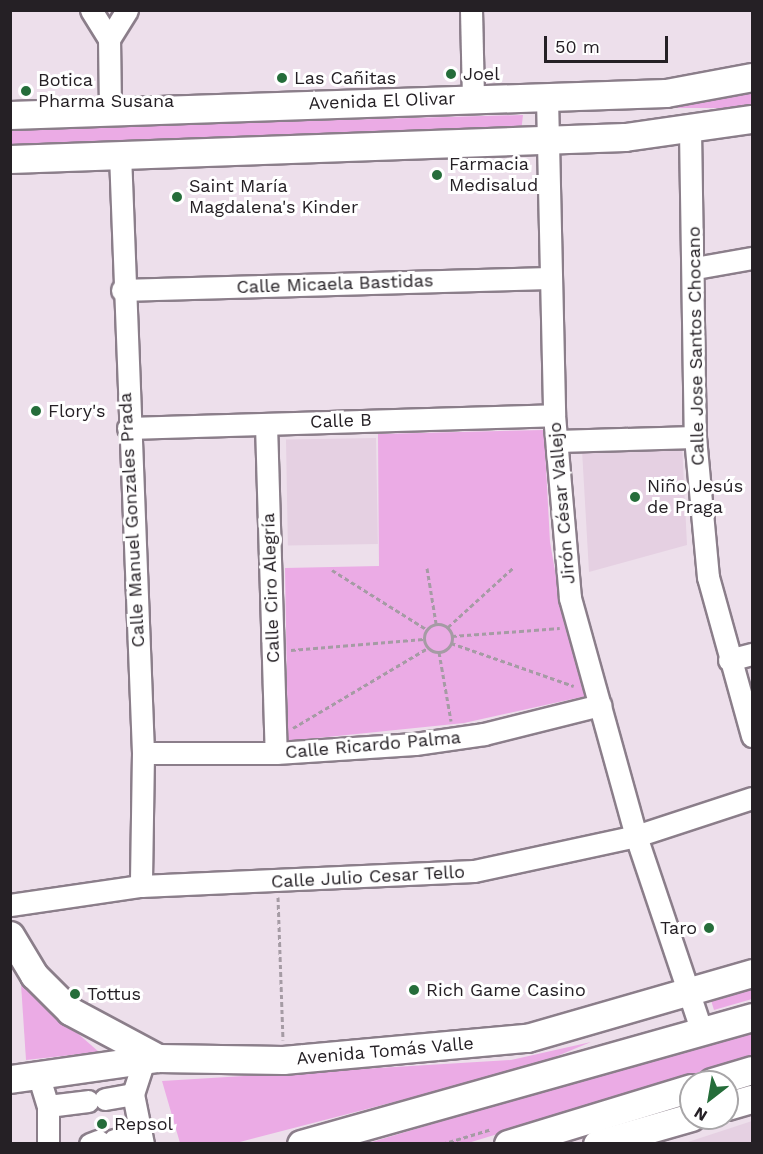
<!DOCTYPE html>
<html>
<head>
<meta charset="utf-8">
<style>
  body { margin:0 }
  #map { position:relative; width:763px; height:1154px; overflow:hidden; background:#eddfeb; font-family:"Work Sans",sans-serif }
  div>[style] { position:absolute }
  .built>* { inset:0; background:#e5d0e2; transform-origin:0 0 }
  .green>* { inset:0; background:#ebabe5; transform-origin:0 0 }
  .path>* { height:3px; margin-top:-1.5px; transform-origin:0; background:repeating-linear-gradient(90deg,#a59ba4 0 4.5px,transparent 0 7.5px) }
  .path>.ring { margin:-1.5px; padding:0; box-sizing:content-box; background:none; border:3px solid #a59ba4; border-radius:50% }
  .roads { filter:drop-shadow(2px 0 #8b7e8a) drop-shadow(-2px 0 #8b7e8a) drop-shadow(0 2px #8b7e8a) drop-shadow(0 -2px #8b7e8a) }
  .minor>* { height:21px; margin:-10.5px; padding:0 10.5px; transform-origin:10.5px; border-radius:10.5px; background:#fff }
  .major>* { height:27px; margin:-13.5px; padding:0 13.5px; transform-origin:13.5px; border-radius:13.5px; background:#fff }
  .dots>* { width:16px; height:16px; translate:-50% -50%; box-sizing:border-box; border:3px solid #fff; border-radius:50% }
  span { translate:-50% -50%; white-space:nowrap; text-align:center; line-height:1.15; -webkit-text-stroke:6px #fff; paint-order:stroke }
  .poi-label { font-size:18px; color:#252025 }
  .left { translate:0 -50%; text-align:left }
  .right { translate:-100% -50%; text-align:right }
  .street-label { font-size:18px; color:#252025 }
  .frame { position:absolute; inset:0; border:12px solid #252025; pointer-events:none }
  .north { position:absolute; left:679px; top:1070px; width:60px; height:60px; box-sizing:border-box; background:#fff; border:2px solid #a8a6a8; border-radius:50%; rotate:211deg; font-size:16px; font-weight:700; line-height:24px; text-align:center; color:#252025 }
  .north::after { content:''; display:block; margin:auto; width:21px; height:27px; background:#256d3a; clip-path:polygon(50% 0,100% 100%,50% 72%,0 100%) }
  .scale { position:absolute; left:544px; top:36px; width:124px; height:27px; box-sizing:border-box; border:3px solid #252025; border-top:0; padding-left:8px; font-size:18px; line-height:21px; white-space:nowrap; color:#252025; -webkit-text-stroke:4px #fff; paint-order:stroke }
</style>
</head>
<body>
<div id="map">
  <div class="built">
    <div style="left:376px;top:438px;width:106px;height:90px;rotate:89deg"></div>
    <div style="clip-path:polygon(682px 444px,687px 545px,589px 572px,582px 450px)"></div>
    <div style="clip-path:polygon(752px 1121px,752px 1143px,685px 1143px)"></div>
  </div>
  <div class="green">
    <div style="left:752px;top:88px;width:20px;height:183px;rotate:90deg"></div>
    <div style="clip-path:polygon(523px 115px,521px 132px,11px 151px,10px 129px)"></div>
    <div style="clip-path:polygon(544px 430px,550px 542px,564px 623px,586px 696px,464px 723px,288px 741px,285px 568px,379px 566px,378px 434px)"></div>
    <div style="clip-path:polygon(21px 984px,99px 1052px,26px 1060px)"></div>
    <div style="clip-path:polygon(752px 984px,752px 999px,714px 1010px,710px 997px)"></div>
    <div style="clip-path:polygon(752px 1029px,752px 1057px,468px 1143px,365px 1144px)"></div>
    <div style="clip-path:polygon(591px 1042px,533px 1066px,236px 1143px,180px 1143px,162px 1081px,511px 1060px)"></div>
  </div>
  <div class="path">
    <div style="left:427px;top:568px;width:56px;rotate:80.7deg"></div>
    <div style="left:332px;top:570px;width:111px;rotate:32.1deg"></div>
    <div class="ring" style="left:424px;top:624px;width:25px;height:25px"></div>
    <div style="left:448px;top:627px;width:89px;rotate:-42.3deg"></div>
    <div style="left:452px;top:636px;width:108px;rotate:-4.2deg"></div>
    <div style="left:451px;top:643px;width:130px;rotate:19.3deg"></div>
    <div style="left:291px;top:650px;width:133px;rotate:-4.7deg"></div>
    <div style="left:439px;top:652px;width:70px;rotate:80.1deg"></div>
    <div style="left:293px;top:728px;width:157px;rotate:-30.7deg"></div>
    <div style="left:278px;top:897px;width:143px;rotate:88deg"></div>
    <div style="left:442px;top:1144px;width:52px;rotate:-16.7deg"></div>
  </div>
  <div class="roads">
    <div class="minor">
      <div style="left:91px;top:10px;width:34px;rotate:58deg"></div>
      <div style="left:471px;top:10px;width:88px;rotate:88.7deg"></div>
      <div style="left:547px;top:98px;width:317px;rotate:88.7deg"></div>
      <div style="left:554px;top:415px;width:184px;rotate:85deg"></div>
      <div style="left:570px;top:598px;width:247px;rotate:74.5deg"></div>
      <div style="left:636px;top:836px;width:207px;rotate:71.4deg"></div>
      <div style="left:110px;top:109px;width:70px;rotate:-90.8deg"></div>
      <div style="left:109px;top:39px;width:34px;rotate:-58deg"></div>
      <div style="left:690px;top:130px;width:307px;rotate:89.1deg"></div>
      <div style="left:695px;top:437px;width:141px;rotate:84.7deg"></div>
      <div style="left:708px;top:577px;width:165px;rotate:74.5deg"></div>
      <div style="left:120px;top:154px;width:599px;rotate:87.8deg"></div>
      <div style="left:143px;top:753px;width:133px;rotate:90.9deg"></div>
      <div style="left:695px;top:268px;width:58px;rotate:-10deg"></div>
      <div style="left:122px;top:290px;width:426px;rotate:-1.6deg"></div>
      <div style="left:266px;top:424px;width:329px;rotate:88.3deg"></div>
      <div style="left:128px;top:428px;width:426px;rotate:-1.7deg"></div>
      <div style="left:557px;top:441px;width:138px;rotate:-1.7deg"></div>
      <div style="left:729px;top:660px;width:24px;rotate:-15deg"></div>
      <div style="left:143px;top:753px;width:133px"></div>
      <div style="left:276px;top:753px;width:139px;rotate:-3.7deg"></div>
      <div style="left:415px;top:744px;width:70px;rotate:-8.2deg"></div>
      <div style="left:484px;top:734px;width:120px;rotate:-14deg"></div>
      <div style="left:10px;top:905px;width:132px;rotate:-8.3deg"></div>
      <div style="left:141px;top:886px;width:333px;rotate:-2.6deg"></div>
      <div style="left:474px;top:871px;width:166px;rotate:-12.2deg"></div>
      <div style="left:636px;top:836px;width:122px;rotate:-18.1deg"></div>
      <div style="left:38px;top:1074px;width:34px;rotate:73deg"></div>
      <div style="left:48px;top:1106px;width:38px;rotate:90deg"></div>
      <div style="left:133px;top:1094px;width:51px;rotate:78.7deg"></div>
      <div style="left:105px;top:1099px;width:28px;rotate:-10deg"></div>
      <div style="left:133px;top:1094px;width:36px;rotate:-72deg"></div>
      <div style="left:48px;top:1106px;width:40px;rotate:-7.1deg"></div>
      <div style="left:114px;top:1140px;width:26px;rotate:-11deg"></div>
      <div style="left:90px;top:1144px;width:9px;rotate:-21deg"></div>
    </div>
    <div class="major">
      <div style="left:10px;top:115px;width:656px;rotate:-1.92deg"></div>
      <div style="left:666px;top:93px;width:87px;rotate:-10.5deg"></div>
      <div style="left:10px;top:159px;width:615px;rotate:-2.05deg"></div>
      <div style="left:625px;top:137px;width:128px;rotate:-8.1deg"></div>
      <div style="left:10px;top:935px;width:47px;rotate:59deg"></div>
      <div style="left:34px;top:975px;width:51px;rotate:45deg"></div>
      <div style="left:70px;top:1011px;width:100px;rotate:28.1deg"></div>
      <div style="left:10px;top:1079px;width:149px;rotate:-8.1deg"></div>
      <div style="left:158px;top:1058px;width:125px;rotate:0.9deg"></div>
      <div style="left:283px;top:1060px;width:245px;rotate:-5.2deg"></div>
      <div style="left:527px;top:1038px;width:234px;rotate:-16.1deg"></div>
      <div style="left:712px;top:1082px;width:42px;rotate:-16.7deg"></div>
      <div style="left:727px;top:1106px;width:26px;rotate:-16deg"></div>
      <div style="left:301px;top:1144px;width:469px;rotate:-15.7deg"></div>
      <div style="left:508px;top:1144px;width:191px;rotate:-17deg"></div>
      <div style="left:597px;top:1144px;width:98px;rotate:-16deg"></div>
    </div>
  </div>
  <div class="dots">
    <div style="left:451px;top:74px;background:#256d3a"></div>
    <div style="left:282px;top:78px;background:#256d3a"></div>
    <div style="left:26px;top:91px;background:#256d3a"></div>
    <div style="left:437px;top:175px;background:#256d3a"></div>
    <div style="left:177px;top:197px;background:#256d3a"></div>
    <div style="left:36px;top:411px;background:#256d3a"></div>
    <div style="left:635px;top:497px;background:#256d3a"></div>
    <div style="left:709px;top:928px;background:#256d3a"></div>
    <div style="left:414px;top:990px;background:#256d3a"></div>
    <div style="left:75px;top:994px;background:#256d3a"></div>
    <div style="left:102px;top:1124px;background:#256d3a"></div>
  </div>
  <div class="poi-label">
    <span class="left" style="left:463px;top:74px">Joel</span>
    <span class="left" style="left:294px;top:78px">Las Cañitas</span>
    <span class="left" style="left:38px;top:91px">Botica<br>Pharma Susana</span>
    <span class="left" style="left:449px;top:175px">Farmacia<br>Medisalud</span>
    <span class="left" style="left:189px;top:197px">Saint María<br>Magdalena's Kinder</span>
    <span class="left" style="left:48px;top:411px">Flory's</span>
    <span class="left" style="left:647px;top:497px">Niño Jesús<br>de Praga</span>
    <span class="right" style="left:697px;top:928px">Taro</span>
    <span class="left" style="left:426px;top:990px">Rich Game Casino</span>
    <span class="left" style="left:87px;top:994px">Tottus</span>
    <span class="left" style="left:114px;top:1124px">Repsol</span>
  </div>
  <div class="street-label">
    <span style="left:382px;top:101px;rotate:-2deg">Avenida El Olivar</span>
    <span style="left:335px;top:284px;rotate:-2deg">Calle Micaela Bastidas</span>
    <span style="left:696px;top:346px;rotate:-91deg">Calle Jose Santos Chocano</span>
    <span style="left:341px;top:421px;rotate:-2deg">Calle B</span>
    <span style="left:562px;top:503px;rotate:-95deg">Jirón César Vallejo</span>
    <span style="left:132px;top:520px;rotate:-93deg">Calle Manuel Gonzales Prada</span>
    <span style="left:271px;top:588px;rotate:-92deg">Calle Ciro Alegría</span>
    <span style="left:373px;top:745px;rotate:-5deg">Calle Ricardo Palma</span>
    <span style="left:368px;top:877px;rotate:-3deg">Calle Julio Cesar Tello</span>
    <span style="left:385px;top:1051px;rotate:-5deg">Avenida Tomás Valle</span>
  </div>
  <div class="frame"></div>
  <div class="north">N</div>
  <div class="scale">50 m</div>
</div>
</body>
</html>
